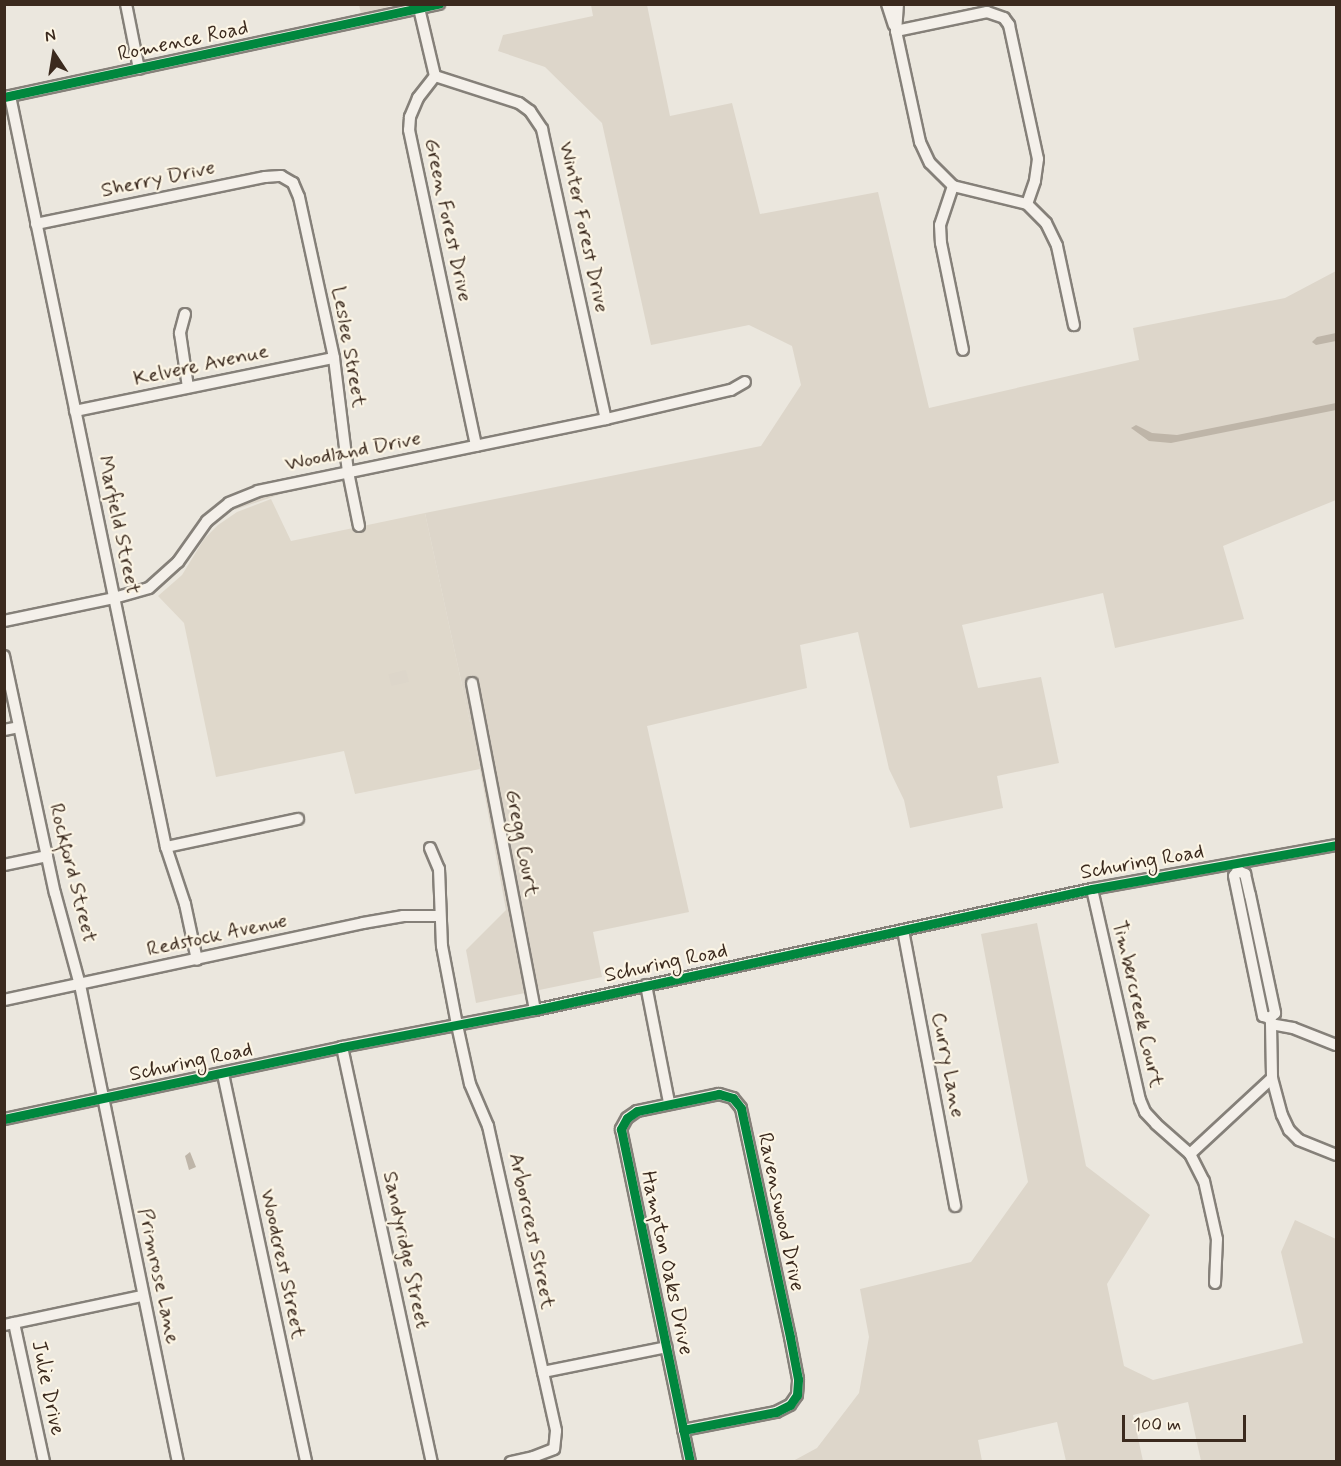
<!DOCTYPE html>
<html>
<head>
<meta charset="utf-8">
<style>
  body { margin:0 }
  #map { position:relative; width:1341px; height:1466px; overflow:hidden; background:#ebe7de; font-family:Mynerve,sans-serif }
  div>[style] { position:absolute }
  .built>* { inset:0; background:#dfd8cb }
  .green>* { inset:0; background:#ddd6ca; transform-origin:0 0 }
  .water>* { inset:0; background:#beb5a8 }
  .roads { filter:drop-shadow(2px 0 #858079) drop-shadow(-2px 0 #858079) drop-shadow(0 2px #858079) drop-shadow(0 -2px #858079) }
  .minor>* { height:10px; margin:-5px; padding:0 5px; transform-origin:5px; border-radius:5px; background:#f4f0ea }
  .cycleway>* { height:9px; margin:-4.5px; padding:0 4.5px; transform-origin:4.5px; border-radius:4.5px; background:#00873e }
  span { translate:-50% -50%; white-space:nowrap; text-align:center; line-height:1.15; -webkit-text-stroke:4.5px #fcf5e5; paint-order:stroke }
  .street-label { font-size:21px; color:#3b2a1e }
  .frame { position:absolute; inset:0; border:6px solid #3b2a1e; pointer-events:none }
  .north { position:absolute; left:24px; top:24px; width:60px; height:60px; -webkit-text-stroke:4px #fcf5e5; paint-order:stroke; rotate:348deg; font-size:16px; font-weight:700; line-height:24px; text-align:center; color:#3b2a1e }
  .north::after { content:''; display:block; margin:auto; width:21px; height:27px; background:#3b2a1e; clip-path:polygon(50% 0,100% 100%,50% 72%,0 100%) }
  .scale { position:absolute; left:1122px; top:1415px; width:124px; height:27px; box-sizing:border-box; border:3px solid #3b2a1e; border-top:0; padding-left:8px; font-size:18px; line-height:21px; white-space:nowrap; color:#3b2a1e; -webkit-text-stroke:4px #fcf5e5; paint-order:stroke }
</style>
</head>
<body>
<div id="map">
  <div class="built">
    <div style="clip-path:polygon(271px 499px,291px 541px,425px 513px,480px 769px,355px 794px,344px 751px,216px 777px,184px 623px,158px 596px,182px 575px,204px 539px,218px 525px,237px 512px)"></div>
  </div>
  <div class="green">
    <div style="clip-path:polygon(359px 5px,359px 4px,389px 5px,386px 9px,361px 14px)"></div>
    <div style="clip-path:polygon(591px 5px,647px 5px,670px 116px,732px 103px,760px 214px,878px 192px,929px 408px,1139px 360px,1133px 328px,1285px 298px,1336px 271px,1336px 500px,1223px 546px,1244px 619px,1115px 648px,1103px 593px,962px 625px,978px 688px,1041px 677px,1059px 763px,997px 776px,1003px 808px,910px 828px,904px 800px,889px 769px,858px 632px,800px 645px,807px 688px,647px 726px,689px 912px,593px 932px,602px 977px,476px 1003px,466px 950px,506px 910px,480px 769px,425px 513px,761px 446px,801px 385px,792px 346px,749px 325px,651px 345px,602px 123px,545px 67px,498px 51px,503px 35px,593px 16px)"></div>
    <div style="clip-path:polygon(279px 492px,281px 494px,234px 510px,236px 505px)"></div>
    <div style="left:406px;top:670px;width:12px;height:18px;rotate:76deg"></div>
    <div style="clip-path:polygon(1037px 923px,1086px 1166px,1150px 1215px,1107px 1284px,1124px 1366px,1153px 1380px,1303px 1343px,1281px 1252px,1295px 1220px,1336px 1239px,1336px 1461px,1201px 1461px,1188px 1402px,1133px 1415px,1143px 1461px,1066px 1461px,1057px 1422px,978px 1440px,982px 1461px,793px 1461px,817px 1448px,859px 1393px,869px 1337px,860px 1289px,971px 1262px,1028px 1182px,981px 934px)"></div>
  </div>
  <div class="water">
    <div style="clip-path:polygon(1336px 333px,1336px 341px,1316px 345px,1312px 342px,1317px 337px)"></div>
    <div style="clip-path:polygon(1336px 403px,1336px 410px,1171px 443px,1149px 441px,1131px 428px,1136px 425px,1152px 433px,1177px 435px)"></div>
    <div style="clip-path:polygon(190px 1152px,196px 1167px,189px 1170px,185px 1156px)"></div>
  </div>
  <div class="roads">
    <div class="minor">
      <div style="left:126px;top:4px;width:66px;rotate:78.7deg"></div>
      <div style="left:418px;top:4px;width:74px;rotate:76.7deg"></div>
      <div style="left:435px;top:76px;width:28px;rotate:128deg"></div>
      <div style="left:418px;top:98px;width:21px;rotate:113deg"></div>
      <div style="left:410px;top:117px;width:13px;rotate:94deg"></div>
      <div style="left:409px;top:130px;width:323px;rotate:78deg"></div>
      <div style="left:887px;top:4px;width:22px;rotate:72deg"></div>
      <div style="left:898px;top:4px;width:27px;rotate:94deg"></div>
      <div style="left:896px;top:31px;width:114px;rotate:77.8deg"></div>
      <div style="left:920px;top:142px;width:23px;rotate:65deg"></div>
      <div style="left:930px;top:163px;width:33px;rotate:45deg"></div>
      <div style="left:953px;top:186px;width:76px;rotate:13.7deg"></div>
      <div style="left:1027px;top:204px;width:27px;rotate:45deg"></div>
      <div style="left:1046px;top:223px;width:25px;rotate:64deg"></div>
      <div style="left:1057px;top:246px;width:81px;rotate:77.9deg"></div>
      <div style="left:896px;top:31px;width:93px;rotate:-11.8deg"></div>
      <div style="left:987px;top:12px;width:18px;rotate:19deg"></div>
      <div style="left:1004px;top:18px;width:9px;rotate:54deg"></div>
      <div style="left:1009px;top:25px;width:137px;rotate:77.8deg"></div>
      <div style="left:1038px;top:159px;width:22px;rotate:98deg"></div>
      <div style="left:1035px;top:181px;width:24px;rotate:109deg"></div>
      <div style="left:435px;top:76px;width:88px;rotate:17.8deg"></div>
      <div style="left:519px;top:103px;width:14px;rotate:36deg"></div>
      <div style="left:530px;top:111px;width:22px;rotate:56deg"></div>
      <div style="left:542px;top:129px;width:297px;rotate:77.6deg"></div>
      <div style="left:10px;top:96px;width:767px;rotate:78.27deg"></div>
      <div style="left:166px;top:847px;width:60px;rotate:71.6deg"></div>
      <div style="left:185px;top:904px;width:57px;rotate:77.9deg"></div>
      <div style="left:5px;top:97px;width:444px;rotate:-12.1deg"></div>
      <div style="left:953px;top:186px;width:41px;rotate:108.4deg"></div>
      <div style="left:940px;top:225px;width:18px;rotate:87deg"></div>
      <div style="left:941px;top:243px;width:109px;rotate:78.4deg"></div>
      <div style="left:36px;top:224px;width:234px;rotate:-11.6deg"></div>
      <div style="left:265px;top:177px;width:16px;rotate:-4deg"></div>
      <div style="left:281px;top:176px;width:14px;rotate:30deg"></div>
      <div style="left:293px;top:183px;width:15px;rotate:67deg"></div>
      <div style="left:299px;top:197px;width:165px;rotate:77.7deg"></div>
      <div style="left:334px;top:358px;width:115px;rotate:83deg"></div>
      <div style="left:348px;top:472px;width:55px;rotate:78.5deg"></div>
      <div style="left:185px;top:314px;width:20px;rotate:105deg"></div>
      <div style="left:180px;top:333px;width:55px;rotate:81.6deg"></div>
      <div style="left:75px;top:411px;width:264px;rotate:-11.6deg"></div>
      <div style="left:4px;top:621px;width:112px;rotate:-11.8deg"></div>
      <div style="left:114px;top:598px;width:36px;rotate:-16deg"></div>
      <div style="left:149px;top:588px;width:39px;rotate:-42deg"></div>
      <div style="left:178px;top:562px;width:50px;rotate:-54.7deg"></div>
      <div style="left:207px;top:521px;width:28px;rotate:-39deg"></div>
      <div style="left:229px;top:503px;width:31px;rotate:-22deg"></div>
      <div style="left:258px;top:491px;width:355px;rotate:-11.7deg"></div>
      <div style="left:606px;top:419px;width:128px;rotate:-13.1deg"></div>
      <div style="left:731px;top:390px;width:16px;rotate:-30deg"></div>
      <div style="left:4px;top:656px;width:242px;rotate:77.9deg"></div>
      <div style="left:55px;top:893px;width:95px;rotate:74.8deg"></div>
      <div style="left:80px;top:985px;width:487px;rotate:78.4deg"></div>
      <div style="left:472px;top:683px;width:333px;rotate:79.1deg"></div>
      <div style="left:4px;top:730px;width:15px;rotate:-11deg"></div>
      <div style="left:166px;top:847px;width:135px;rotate:-12deg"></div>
      <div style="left:430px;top:848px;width:23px;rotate:67deg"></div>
      <div style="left:439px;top:869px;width:77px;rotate:87.8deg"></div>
      <div style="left:442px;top:946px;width:80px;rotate:79.2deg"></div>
      <div style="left:457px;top:1025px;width:60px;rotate:77.6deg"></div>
      <div style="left:470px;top:1084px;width:46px;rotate:66.8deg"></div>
      <div style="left:488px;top:1126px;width:312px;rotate:77.4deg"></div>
      <div style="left:556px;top:1431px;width:18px;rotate:96deg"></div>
      <div style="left:554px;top:1449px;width:22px;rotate:159deg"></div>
      <div style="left:533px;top:1457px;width:23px;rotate:167deg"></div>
      <div style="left:1237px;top:864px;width:7px;rotate:82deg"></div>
      <div style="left:1238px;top:871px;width:6px;rotate:129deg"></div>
      <div style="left:1234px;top:876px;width:143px;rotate:78.3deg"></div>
      <div style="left:1263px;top:1016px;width:7px;rotate:16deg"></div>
      <div style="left:4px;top:865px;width:44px;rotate:-11.8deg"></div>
      <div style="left:1238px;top:871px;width:8px;rotate:23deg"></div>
      <div style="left:1245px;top:874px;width:22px;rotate:77deg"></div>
      <div style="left:1250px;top:895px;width:121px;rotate:78deg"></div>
      <div style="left:1275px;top:1013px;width:7px;rotate:135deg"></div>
      <div style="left:1270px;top:1018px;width:5px;rotate:79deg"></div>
      <div style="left:1092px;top:889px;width:216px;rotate:77.2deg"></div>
      <div style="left:1140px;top:1100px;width:13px;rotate:67deg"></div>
      <div style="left:1145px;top:1112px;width:16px;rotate:47deg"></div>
      <div style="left:1156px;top:1124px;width:45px;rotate:41.4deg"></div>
      <div style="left:1190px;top:1154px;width:30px;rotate:63deg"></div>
      <div style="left:1204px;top:1181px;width:59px;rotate:77.4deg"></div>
      <div style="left:1217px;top:1239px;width:44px;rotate:92.6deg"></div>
      <div style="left:903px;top:930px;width:281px;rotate:79.3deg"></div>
      <div style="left:646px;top:985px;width:119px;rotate:78.9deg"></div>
      <div style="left:4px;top:1000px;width:367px;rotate:-12.1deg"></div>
      <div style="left:363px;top:923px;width:41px;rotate:-9.9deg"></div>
      <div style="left:403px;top:916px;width:36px"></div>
      <div style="left:1336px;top:1045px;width:46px;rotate:-158.4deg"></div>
      <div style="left:1293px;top:1028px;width:22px;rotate:-170deg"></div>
      <div style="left:1271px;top:1024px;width:54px;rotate:88.9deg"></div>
      <div style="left:1272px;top:1078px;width:38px;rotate:75deg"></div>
      <div style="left:1282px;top:1115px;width:17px;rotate:65deg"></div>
      <div style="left:1289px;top:1130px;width:14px;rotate:45deg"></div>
      <div style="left:1299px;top:1140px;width:40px;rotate:22deg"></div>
      <div style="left:342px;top:1047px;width:425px;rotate:77.8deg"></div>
      <div style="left:223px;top:1074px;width:397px;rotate:77.9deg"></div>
      <div style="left:4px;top:1119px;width:346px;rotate:-12deg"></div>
      <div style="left:342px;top:1047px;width:197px;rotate:-10.9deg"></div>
      <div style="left:535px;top:1010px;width:570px;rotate:-12.26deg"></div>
      <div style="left:1092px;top:889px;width:248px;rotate:-10.2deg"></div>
      <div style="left:1190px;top:1154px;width:112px;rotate:-42.8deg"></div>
      <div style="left:14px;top:1323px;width:142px;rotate:77.8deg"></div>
      <div style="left:4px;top:1325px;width:141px;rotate:-11.9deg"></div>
      <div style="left:543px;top:1372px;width:126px;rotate:-11.4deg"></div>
      <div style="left:683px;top:1430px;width:95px;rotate:-11deg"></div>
      <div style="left:776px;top:1412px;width:16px;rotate:-27deg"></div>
      <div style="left:790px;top:1405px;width:12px;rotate:-55deg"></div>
      <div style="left:797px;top:1395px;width:16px;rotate:-86deg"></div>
      <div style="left:798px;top:1379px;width:43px;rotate:-100.8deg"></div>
      <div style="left:790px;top:1337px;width:234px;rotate:-102.1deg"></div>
      <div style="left:741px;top:1108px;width:13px;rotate:-129deg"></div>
      <div style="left:733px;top:1098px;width:15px;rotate:-164deg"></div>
      <div style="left:719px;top:1094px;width:84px;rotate:168.3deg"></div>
      <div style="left:637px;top:1111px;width:12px;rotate:145deg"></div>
      <div style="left:627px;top:1118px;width:13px;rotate:119deg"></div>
      <div style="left:621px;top:1129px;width:340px;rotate:78.3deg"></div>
    </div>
  </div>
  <div class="cycleway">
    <div style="left:4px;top:97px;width:445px;rotate:-12.1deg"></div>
    <div style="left:4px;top:1119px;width:346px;rotate:-12deg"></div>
    <div style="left:342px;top:1047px;width:197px;rotate:-10.9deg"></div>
    <div style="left:535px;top:1010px;width:570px;rotate:-12.26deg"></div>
    <div style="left:1092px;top:889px;width:248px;rotate:-10.2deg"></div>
    <div style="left:683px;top:1430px;width:95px;rotate:-11deg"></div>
    <div style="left:776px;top:1412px;width:16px;rotate:-27deg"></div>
    <div style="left:790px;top:1405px;width:12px;rotate:-55deg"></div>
    <div style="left:797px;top:1395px;width:16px;rotate:-86deg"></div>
    <div style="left:798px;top:1379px;width:43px;rotate:-100.8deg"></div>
    <div style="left:790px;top:1337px;width:234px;rotate:-102.1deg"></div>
    <div style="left:741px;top:1108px;width:13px;rotate:-129deg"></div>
    <div style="left:733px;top:1098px;width:15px;rotate:-164deg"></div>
    <div style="left:719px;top:1094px;width:84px;rotate:168.3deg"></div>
    <div style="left:637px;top:1111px;width:12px;rotate:145deg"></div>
    <div style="left:627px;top:1118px;width:13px;rotate:119deg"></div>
    <div style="left:621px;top:1129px;width:340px;rotate:78.3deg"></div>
  </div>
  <div class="street-label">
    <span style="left:183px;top:41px;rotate:-12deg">Romence Road</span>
    <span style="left:158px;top:179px;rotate:-12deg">Sherry Drive</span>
    <span style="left:448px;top:220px;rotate:78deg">Green Forest Drive</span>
    <span style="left:584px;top:227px;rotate:78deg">Winter Forest Drive</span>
    <span style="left:349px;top:347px;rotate:80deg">Leslee Street</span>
    <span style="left:201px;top:365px;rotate:-12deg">Kelvere Avenue</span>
    <span style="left:353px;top:451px;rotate:-11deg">Woodland Drive</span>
    <span style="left:119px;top:525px;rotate:78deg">Marfield Street</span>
    <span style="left:522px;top:843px;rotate:79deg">Gregg Court</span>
    <span style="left:1142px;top:862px;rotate:-10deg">Schuring Road</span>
    <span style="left:73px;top:873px;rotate:76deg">Rockford Street</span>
    <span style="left:217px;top:935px;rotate:-12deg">Redstock Avenue</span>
    <span style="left:666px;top:963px;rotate:-12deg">Schuring Road</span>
    <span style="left:1138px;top:1004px;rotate:77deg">Timbercreek Court</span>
    <span style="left:191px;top:1062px;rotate:-12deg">Schuring Road</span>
    <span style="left:948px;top:1065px;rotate:79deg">Curry Lane</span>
    <span style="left:781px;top:1212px;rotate:78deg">Ravenswood Drive</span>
    <span style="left:532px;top:1231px;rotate:78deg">Arborcrest Street</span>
    <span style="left:406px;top:1250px;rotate:78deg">Sandyridge Street</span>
    <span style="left:667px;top:1263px;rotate:78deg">Hampton Oaks Drive</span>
    <span style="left:283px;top:1264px;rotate:78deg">Woodcrest Street</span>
    <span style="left:159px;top:1276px;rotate:78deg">Primrose Lane</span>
    <span style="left:48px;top:1388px;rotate:78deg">Julie Drive</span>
  </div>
  <div class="frame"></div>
  <div class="north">N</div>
  <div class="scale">100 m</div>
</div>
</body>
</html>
